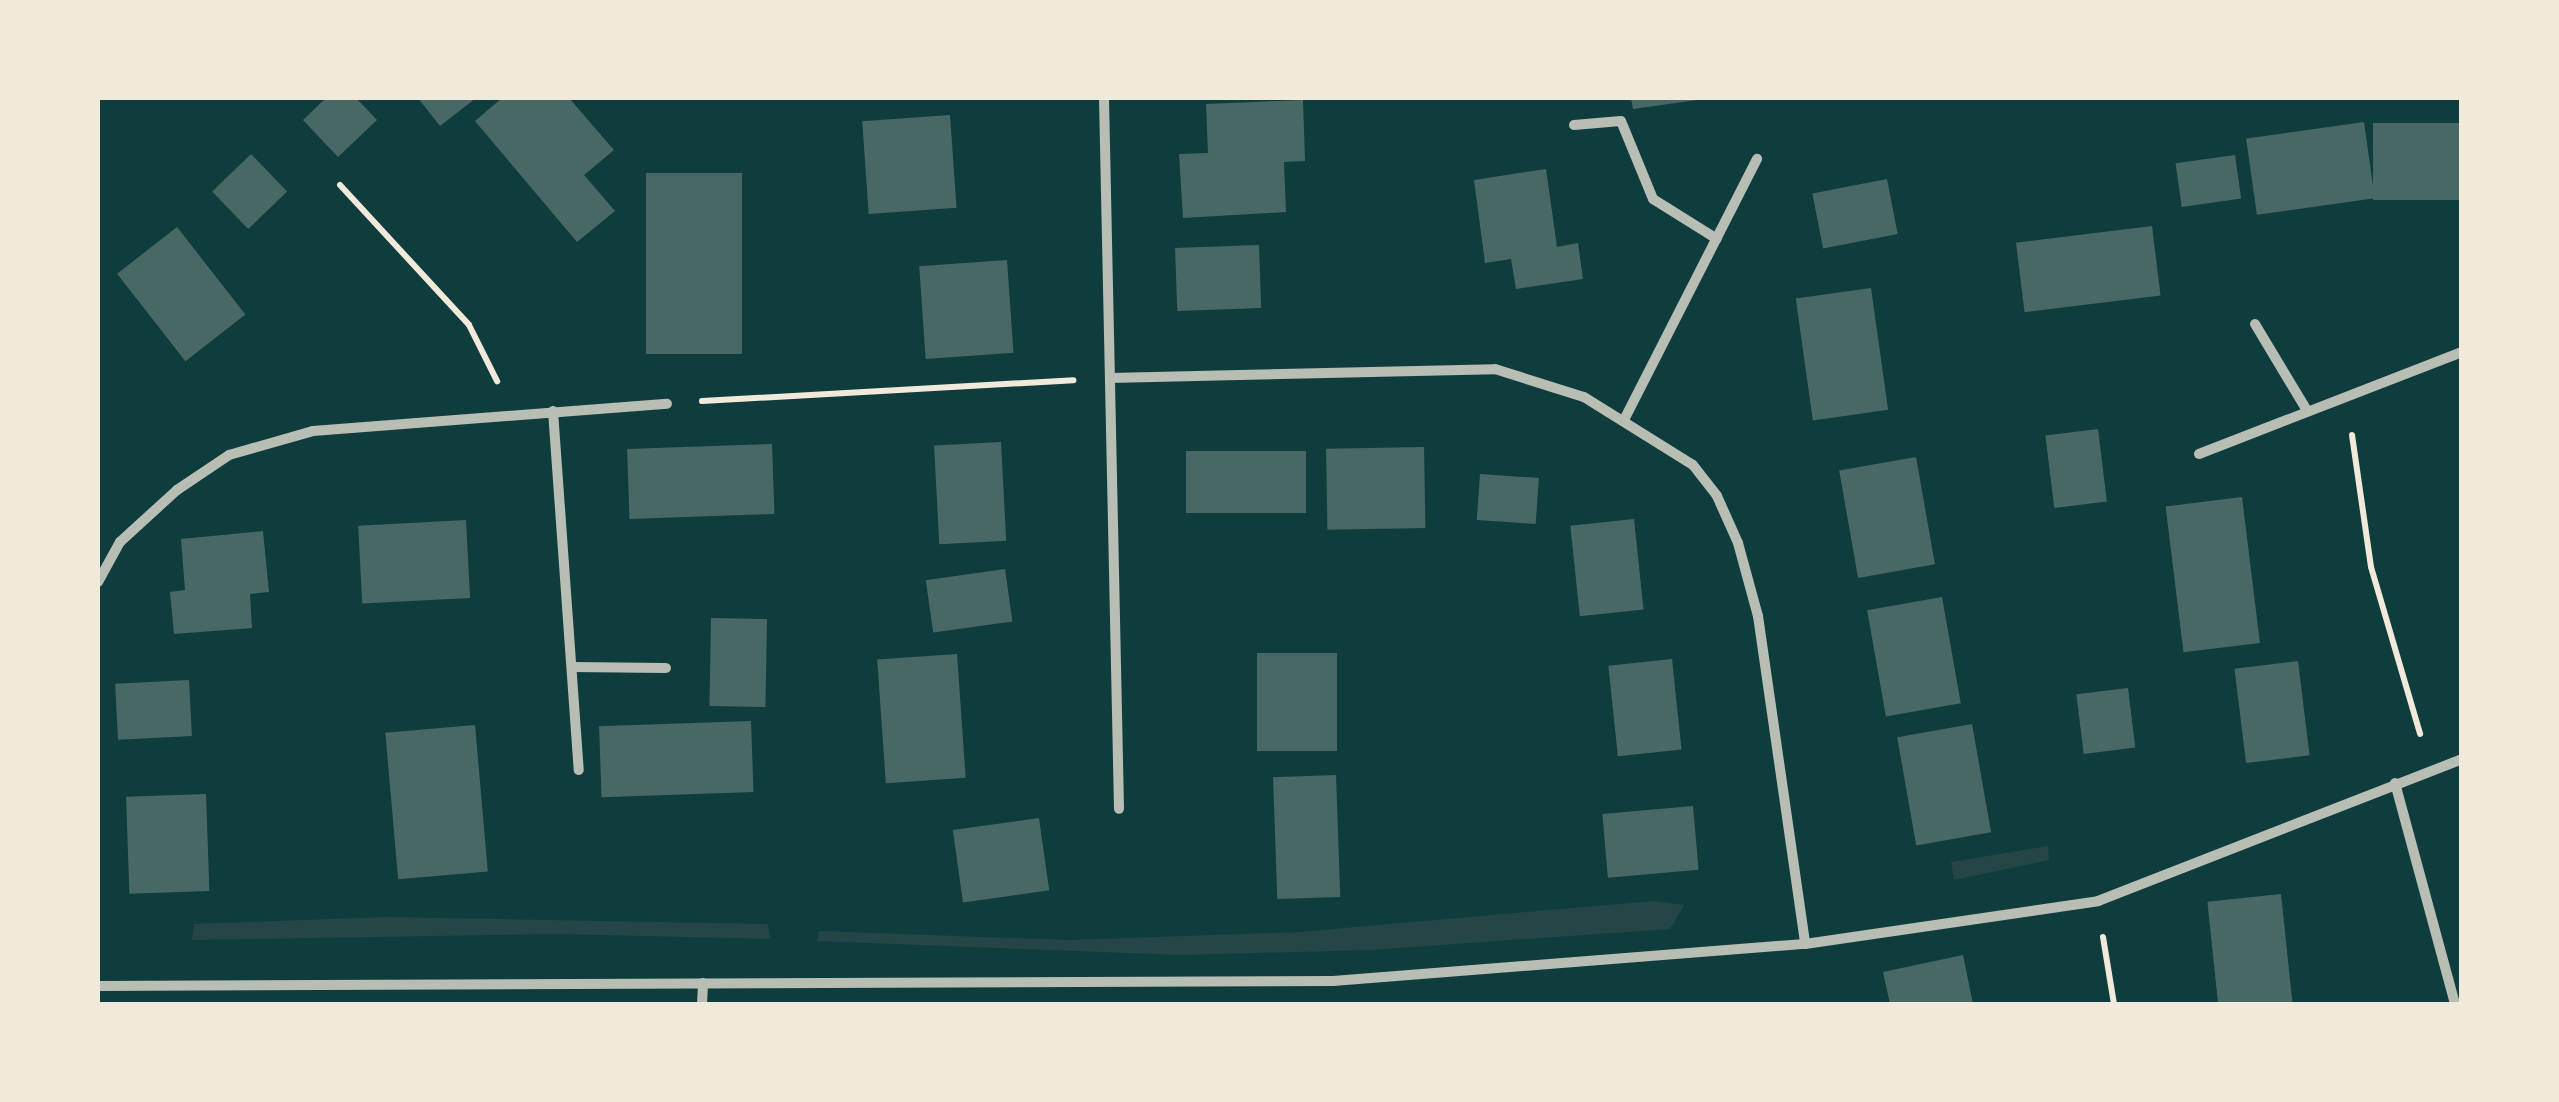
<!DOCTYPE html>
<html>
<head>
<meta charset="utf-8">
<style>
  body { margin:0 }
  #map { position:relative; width:2559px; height:1102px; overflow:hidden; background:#0f3d3e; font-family:Commissioner,sans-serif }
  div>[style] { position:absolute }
  .green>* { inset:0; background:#244646 }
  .building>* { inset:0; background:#486865; transform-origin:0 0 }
  .path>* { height:6px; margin:-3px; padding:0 3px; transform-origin:3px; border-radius:3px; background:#f1e9da }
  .minor>* { height:10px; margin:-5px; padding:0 5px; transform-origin:5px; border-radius:5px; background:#b8beb3 }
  span { translate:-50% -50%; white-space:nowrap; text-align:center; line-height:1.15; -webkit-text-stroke:10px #f1e9da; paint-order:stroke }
  .frame { position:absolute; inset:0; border:100px solid #f1e9da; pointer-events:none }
</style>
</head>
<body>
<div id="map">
  <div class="green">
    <div style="clip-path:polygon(2048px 846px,2049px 860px,1954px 880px,1951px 862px)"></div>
    <div style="clip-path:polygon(1653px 901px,1684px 905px,1670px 929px,1370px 950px,1181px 955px,817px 941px,819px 931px,1068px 940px,1299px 932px)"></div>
    <div style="clip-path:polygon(388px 917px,768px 924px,770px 939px,556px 934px,192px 940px,194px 924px)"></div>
  </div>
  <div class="building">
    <div style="clip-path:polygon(326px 98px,356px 98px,377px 120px,338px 157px,303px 120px)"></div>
    <div style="clip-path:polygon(418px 98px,476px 98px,440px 126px)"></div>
    <div style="clip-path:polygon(502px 98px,569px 98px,614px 150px,584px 175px,615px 211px,577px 242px,475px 121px)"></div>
    <div style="clip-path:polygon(1631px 98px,1696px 98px,1697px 100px,1633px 109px)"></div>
    <div style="clip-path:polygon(1303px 100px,1305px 161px,1284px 162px,1286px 212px,1183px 218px,1179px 154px,1208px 153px,1206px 104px)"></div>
    <div style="left:950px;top:115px;width:93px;height:88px;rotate:86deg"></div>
    <div style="left:2364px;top:122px;width:77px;height:119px;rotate:82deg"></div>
    <div style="left:2462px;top:123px;width:77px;height:89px;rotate:90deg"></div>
    <div style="left:251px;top:154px;width:52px;height:54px;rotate:46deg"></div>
    <div style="left:2235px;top:155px;width:44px;height:60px;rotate:82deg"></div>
    <div style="clip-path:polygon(1546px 169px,1557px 247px,1578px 243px,1583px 279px,1516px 289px,1511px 259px,1485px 263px,1474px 180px)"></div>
    <div style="left:742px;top:173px;width:181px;height:96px;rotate:90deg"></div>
    <div style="left:1887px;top:179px;width:56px;height:76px;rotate:79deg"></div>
    <div style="left:2152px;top:226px;width:70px;height:137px;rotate:83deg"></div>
    <div style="left:177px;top:227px;width:111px;height:76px;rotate:52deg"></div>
    <div style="left:1259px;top:245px;width:63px;height:84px;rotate:88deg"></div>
    <div style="left:1007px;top:260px;width:93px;height:88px;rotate:86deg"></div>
    <div style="left:1871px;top:288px;width:123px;height:76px;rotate:82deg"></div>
    <div style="left:2098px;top:429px;width:73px;height:53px;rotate:83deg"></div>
    <div style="left:1001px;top:442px;width:99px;height:67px;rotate:87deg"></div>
    <div style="left:772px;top:444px;width:70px;height:145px;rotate:88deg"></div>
    <div style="left:1424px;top:447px;width:81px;height:98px;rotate:89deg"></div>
    <div style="left:1186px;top:451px;width:120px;height:62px"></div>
    <div style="left:1916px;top:457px;width:109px;height:78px;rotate:80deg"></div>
    <div style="left:1480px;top:474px;width:59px;height:46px;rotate:4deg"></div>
    <div style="left:2242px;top:497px;width:147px;height:77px;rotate:83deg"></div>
    <div style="left:1634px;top:519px;width:91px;height:64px;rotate:84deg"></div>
    <div style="left:466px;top:520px;width:78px;height:108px;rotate:87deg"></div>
    <div style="clip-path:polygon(263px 531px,269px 592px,250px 594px,252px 628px,174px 634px,170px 592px,185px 590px,181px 539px)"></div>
    <div style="left:1005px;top:569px;width:53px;height:80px;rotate:82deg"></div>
    <div style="left:1942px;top:597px;width:108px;height:76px;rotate:80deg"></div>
    <div style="left:711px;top:618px;width:56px;height:88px;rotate:1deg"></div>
    <div style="left:1257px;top:653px;width:80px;height:98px"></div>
    <div style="left:957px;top:654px;width:124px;height:80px;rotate:86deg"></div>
    <div style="left:1672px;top:659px;width:91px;height:64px;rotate:84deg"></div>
    <div style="left:2298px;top:661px;width:95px;height:64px;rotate:83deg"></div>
    <div style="left:189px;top:680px;width:56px;height:74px;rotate:87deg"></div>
    <div style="left:2128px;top:688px;width:60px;height:52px;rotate:83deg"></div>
    <div style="left:751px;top:721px;width:71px;height:152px;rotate:88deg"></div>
    <div style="left:1972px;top:724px;width:110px;height:76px;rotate:80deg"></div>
    <div style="left:475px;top:725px;width:147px;height:90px;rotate:85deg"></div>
    <div style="left:1336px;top:775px;width:122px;height:63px;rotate:88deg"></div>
    <div style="left:206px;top:794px;width:97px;height:80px;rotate:88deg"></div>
    <div style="left:1693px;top:806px;width:64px;height:91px;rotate:85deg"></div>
    <div style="left:1039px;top:818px;width:73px;height:87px;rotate:82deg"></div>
    <div style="left:2281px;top:894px;width:111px;height:74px;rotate:84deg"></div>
    <div style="clip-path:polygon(1963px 955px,1973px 1004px,1890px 1004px,1883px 972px)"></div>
  </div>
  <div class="path">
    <div style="left:340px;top:185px;width:190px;rotate:47.3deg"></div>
    <div style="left:469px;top:325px;width:63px;rotate:63.4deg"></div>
    <div style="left:702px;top:401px;width:372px;rotate:-3.2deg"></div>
    <div style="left:2352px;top:435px;width:133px;rotate:81.8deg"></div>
    <div style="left:2371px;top:567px;width:174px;rotate:73.6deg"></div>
    <div style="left:2103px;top:937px;width:68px;rotate:80.7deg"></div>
  </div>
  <div class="minor">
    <div style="left:1104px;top:98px;width:711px;rotate:88.79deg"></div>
    <div style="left:1574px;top:125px;width:47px;rotate:-4.9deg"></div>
    <div style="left:1621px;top:121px;width:84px;rotate:67.7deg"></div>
    <div style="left:1653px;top:199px;width:75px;rotate:32deg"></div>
    <div style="left:2255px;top:324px;width:99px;rotate:59deg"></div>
    <div style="left:1110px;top:378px;width:385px;rotate:-1.3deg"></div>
    <div style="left:1495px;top:369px;width:93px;rotate:17.5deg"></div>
    <div style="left:1584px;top:397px;width:128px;rotate:32deg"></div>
    <div style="left:1693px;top:465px;width:39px;rotate:52deg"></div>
    <div style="left:1717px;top:496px;width:51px;rotate:65.9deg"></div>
    <div style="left:1738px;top:543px;width:76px;rotate:74.7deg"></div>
    <div style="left:1758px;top:616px;width:331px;rotate:81.8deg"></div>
    <div style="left:553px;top:411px;width:360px;rotate:85.9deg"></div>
    <div style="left:1625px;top:418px;width:291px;rotate:-63deg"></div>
    <div style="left:2199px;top:454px;width:282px;rotate:-21.2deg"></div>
    <div style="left:98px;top:582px;width:46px;rotate:-61.2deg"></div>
    <div style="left:120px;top:542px;width:77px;rotate:-42.4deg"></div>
    <div style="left:177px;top:490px;width:63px;rotate:-33.9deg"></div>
    <div style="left:229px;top:455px;width:87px;rotate:-15.9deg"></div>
    <div style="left:313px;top:431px;width:355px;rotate:-4.4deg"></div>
    <div style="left:572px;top:667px;width:94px;rotate:0.6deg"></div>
    <div style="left:2395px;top:783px;width:229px;rotate:74.8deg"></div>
    <div style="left:98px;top:986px;width:1235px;rotate:-0.23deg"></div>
    <div style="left:1333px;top:981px;width:473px;rotate:-4.5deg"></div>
    <div style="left:1805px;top:944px;width:296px;rotate:-8.3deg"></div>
    <div style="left:2098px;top:901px;width:391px;rotate:-21.3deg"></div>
    <div style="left:702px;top:1004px;width:21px;rotate:-87deg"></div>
  </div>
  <div class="frame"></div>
</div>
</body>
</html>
